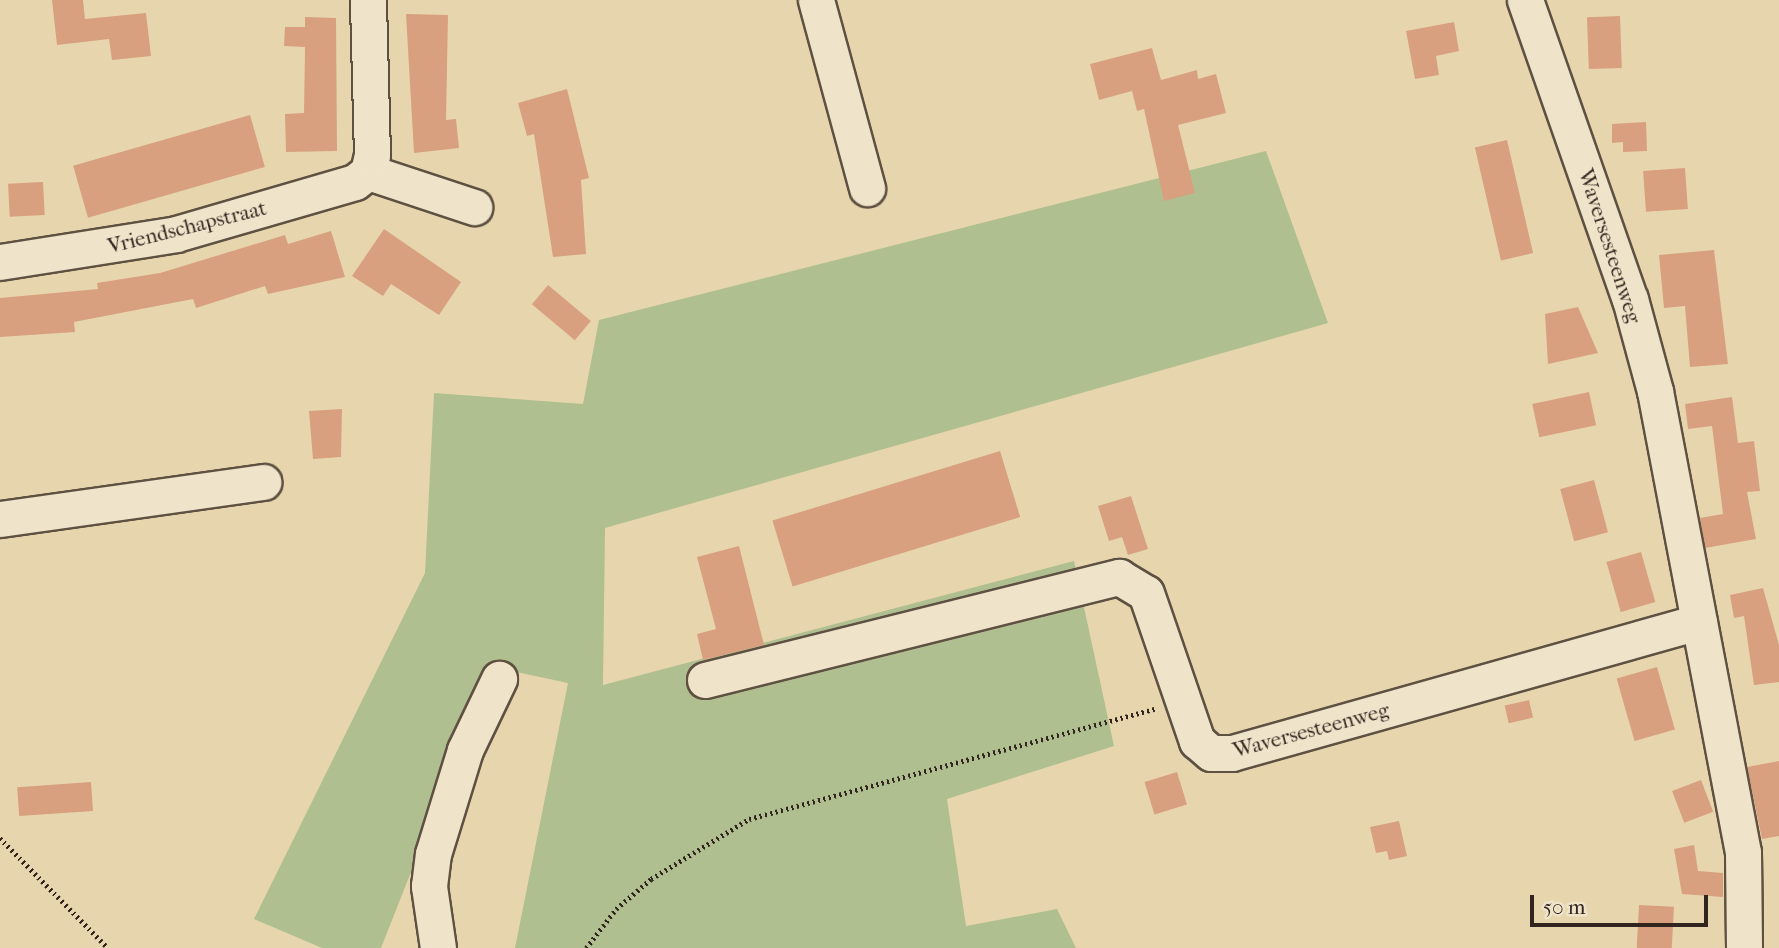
<!DOCTYPE html>
<html>
<head>
<meta charset="utf-8">
<style>
  body { margin:0 }
  #map { position:relative; width:1779px; height:948px; overflow:hidden; background:#e7d6ad; font-family:"IM FELL French Canon",serif }
  div>[style] { position:absolute }
  .green>* { inset:0; background:#afbf8f }
  .building>* { inset:0; background:#d8a07f; transform-origin:0 0 }
  .path>* { height:4.5px; margin-top:-2.25px; transform-origin:0; background:repeating-linear-gradient(90deg,#32251f 0 2px,transparent 0 5.5px) }
  .roads { filter:drop-shadow(2px 0 #5f5142) drop-shadow(-2px 0 #5f5142) drop-shadow(0 2px #5f5142) drop-shadow(0 -2px #5f5142) }
  .minor>* { height:35px; margin:-17.5px; padding:0 17.5px; transform-origin:17.5px; border-radius:17.5px; background:#efe4ca }
  span { translate:-50% -50%; white-space:nowrap; text-align:center; line-height:1.15; -webkit-text-stroke:7px #efe4ca; paint-order:stroke }
  .street-label { font-size:21px; color:#32251f }
  .scale { position:absolute; left:1530px; top:895px; width:178px; height:32px; box-sizing:border-box; border:4px solid #32251f; border-top:0; padding-left:9px; font-size:21px; line-height:24px; white-space:nowrap; color:#32251f; -webkit-text-stroke:5px #efe4ca; paint-order:stroke }
</style>
</head>
<body>
<div id="map">
  <div class="green">
    <div style="clip-path:polygon(1266px 151px,1328px 323px,605px 528px,603px 685px,1074px 561px,1114px 746px,947px 799px,966px 926px,1057px 909px,1076px 948px,515px 948px,568px 683px,492px 667px,381px 948px,322px 948px,254px 919px,425px 573px,434px 393px,583px 404px,599px 320px)"></div>
  </div>
  <div class="building">
    <div style="clip-path:polygon(52px 0,83px 0,85px 19px,146px 13px,151px 56px,112px 60px,109px 39px,57px 45px)"></div>
    <div style="clip-path:polygon(406px 14px,448px 15px,446px 120px,456px 119px,459px 148px,414px 153px)"></div>
    <div style="left:1620px;top:16px;width:52px;height:33px;rotate:88deg"></div>
    <div style="clip-path:polygon(305px 17px,336px 18px,337px 151px,286px 152px,285px 114px,304px 113px,305px 47px,284px 46px,285px 27px,305px 27px)"></div>
    <div style="clip-path:polygon(1454px 22px,1459px 51px,1436px 56px,1439px 75px,1415px 79px,1406px 31px)"></div>
    <div style="clip-path:polygon(1152px 48px,1161px 80px,1197px 70px,1198px 79px,1216px 74px,1226px 113px,1178px 125px,1195px 193px,1164px 201px,1144px 109px,1137px 111px,1132px 91px,1099px 100px,1090px 64px)"></div>
    <div style="clip-path:polygon(567px 89px,589px 178px,581px 180px,586px 254px,553px 257px,534px 134px,527px 136px,518px 103px)"></div>
    <div style="left:250px;top:115px;width:54px;height:184px;rotate:74deg"></div>
    <div style="clip-path:polygon(1646px 122px,1647px 151px,1623px 152px,1623px 142px,1612px 143px,1612px 124px)"></div>
    <div style="left:1507px;top:140px;width:116px;height:33px;rotate:77deg"></div>
    <div style="left:1685px;top:168px;width:41px;height:42px;rotate:86deg"></div>
    <div style="left:43px;top:182px;width:33px;height:35px;rotate:87deg"></div>
    <div style="clip-path:polygon(384px 229px,461px 282px,439px 315px,391px 284px,383px 296px,352px 276px)"></div>
    <div style="clip-path:polygon(331px 231px,345px 277px,268px 294px,265px 286px,196px 308px,193px 299px,74px 322px,75px 332px,0 337px,0 298px,98px 289px,97px 283px,160px 273px,285px 235px,288px 244px)"></div>
    <div style="clip-path:polygon(1714px 250px,1728px 364px,1690px 367px,1685px 306px,1664px 308px,1659px 255px)"></div>
    <div style="left:548px;top:285px;width:56px;height:25px;rotate:40deg"></div>
    <div style="clip-path:polygon(1578px 307px,1598px 353px,1548px 364px,1545px 314px)"></div>
    <div style="left:1589px;top:392px;width:34px;height:58px;rotate:78deg"></div>
    <div style="clip-path:polygon(1732px 397px,1738px 443px,1754px 441px,1760px 491px,1747px 492px,1756px 539px,1705px 548px,1700px 518px,1723px 514px,1712px 426px,1688px 429px,1685px 404px)"></div>
    <div style="clip-path:polygon(342px 409px,341px 457px,313px 459px,309px 411px)"></div>
    <div style="left:1000px;top:451px;width:69px;height:238px;rotate:73deg"></div>
    <div style="left:1594px;top:480px;width:54px;height:35px;rotate:75deg"></div>
    <div style="clip-path:polygon(1131px 496px,1148px 549px,1128px 555px,1122px 537px,1109px 541px,1098px 506px)"></div>
    <div style="clip-path:polygon(739px 546px,764px 645px,703px 660px,697px 634px,716px 629px,697px 557px)"></div>
    <div style="left:1641px;top:552px;width:52px;height:36px;rotate:74deg"></div>
    <div style="clip-path:polygon(1763px 588px,1779px 645px,1779px 682px,1754px 685px,1744px 616px,1734px 618px,1730px 595px)"></div>
    <div style="left:1657px;top:667px;width:65px;height:42px;rotate:74deg"></div>
    <div style="left:1529px;top:700px;width:18px;height:25px;rotate:77deg"></div>
    <div style="clip-path:polygon(1779px 761px,1779px 836px,1762px 839px,1747px 767px)"></div>
    <div style="left:1177px;top:772px;width:34px;height:34px;rotate:73deg"></div>
    <div style="left:1701px;top:780px;width:34px;height:31px;rotate:69deg"></div>
    <div style="left:91px;top:782px;width:29px;height:74px;rotate:86deg"></div>
    <div style="clip-path:polygon(1399px 821px,1407px 856px,1389px 860px,1387px 851px,1376px 853px,1370px 827px)"></div>
    <div style="clip-path:polygon(1694px 845px,1698px 871px,1723px 873px,1723px 897px,1682px 894px,1674px 849px)"></div>
    <div style="left:1639px;top:905px;width:35px;height:43px;rotate:3deg"></div>
  </div>
  <div class="path">
    <div style="left:0;top:838px;width:154px;rotate:45.5deg"></div>
    <div style="left:586px;top:948px;width:49px;rotate:-52.4deg"></div>
    <div style="left:616px;top:909px;width:46px;rotate:-40.6deg"></div>
    <div style="left:651px;top:879px;width:115px;rotate:-31.5deg"></div>
    <div style="left:749px;top:819px;width:423px;rotate:-15.2deg"></div>
  </div>
  <div class="roads">
    <div class="minor">
      <div style="left:816px;top:0;width:195px;rotate:74.8deg"></div>
      <div style="left:1525px;top:0;width:317px;rotate:70.7deg"></div>
      <div style="left:1630px;top:299px;width:95px;rotate:74.8deg"></div>
      <div style="left:1655px;top:391px;width:469px;rotate:79.2deg"></div>
      <div style="left:1743px;top:852px;width:96px;rotate:89.4deg"></div>
      <div style="left:368px;top:172px;width:112px;rotate:18.3deg"></div>
      <div style="left:0;top:262px;width:178px;rotate:-9deg"></div>
      <div style="left:176px;top:234px;width:186px;rotate:-16.2deg"></div>
      <div style="left:355px;top:182px;width:16px;rotate:-38deg"></div>
      <div style="left:368px;top:172px;width:17px;rotate:-77deg"></div>
      <div style="left:372px;top:155px;width:155px;rotate:-91.5deg"></div>
      <div style="left:0;top:519px;width:266px;rotate:-8deg"></div>
      <div style="left:705px;top:680px;width:427px;rotate:-14deg"></div>
      <div style="left:1119px;top:577px;width:31px;rotate:31deg"></div>
      <div style="left:1146px;top:593px;width:157px;rotate:71deg"></div>
      <div style="left:1197px;top:741px;width:18px;rotate:41deg"></div>
      <div style="left:1211px;top:753px;width:21px"></div>
      <div style="left:1232px;top:753px;width:485px;rotate:-15.7deg"></div>
      <div style="left:438px;top:948px;width:63px;rotate:-98.3deg"></div>
      <div style="left:429px;top:886px;width:32px;rotate:-83deg"></div>
      <div style="left:433px;top:854px;width:109px;rotate:-72.9deg"></div>
      <div style="left:465px;top:750px;width:79px;rotate:-64.4deg"></div>
    </div>
  </div>
  <div class="street-label">
    <span style="left:187px;top:227px;rotate:-14deg">Vriendschapstraat</span>
    <span style="left:1610px;top:246px;rotate:72deg">Waversesteenweg</span>
    <span style="left:1311px;top:730px;rotate:-15deg">Waversesteenweg</span>
  </div>
  <div class="scale">50 m</div>
</div>
</body>
</html>
